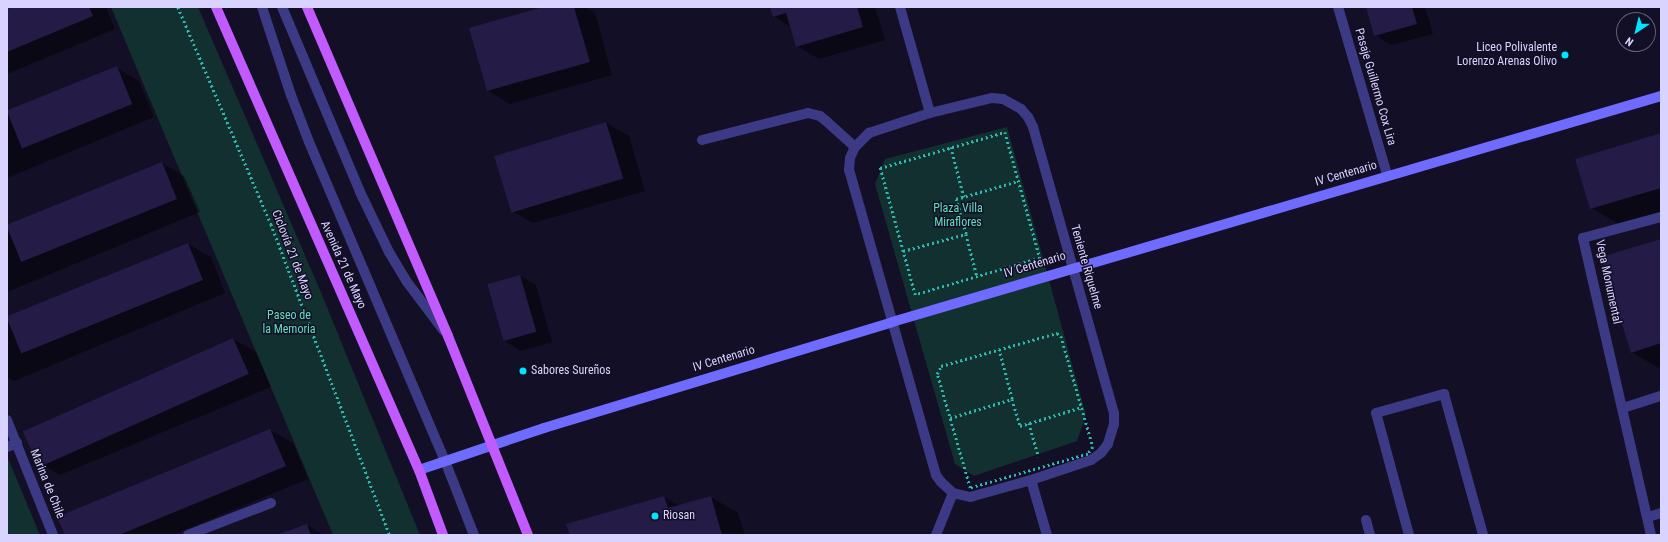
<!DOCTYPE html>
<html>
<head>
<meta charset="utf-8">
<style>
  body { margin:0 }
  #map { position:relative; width:1668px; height:542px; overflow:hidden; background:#130f26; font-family:"Roboto Condensed",sans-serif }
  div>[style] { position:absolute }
  .green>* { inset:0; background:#12302f }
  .shadow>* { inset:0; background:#0007 }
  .building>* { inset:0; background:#241b47; transform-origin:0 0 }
  .path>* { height:2.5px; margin-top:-1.25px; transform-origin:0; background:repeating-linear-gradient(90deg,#2fb8b0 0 2px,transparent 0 5px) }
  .lane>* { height:10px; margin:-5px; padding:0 5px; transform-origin:5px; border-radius:5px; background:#3d3a85 }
  .street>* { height:10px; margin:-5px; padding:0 5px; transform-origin:5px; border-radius:5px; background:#3d3a85 }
  .secondary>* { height:10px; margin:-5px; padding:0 5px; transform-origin:5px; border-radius:5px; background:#6f6bff }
  .primary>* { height:10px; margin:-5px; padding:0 5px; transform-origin:5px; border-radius:5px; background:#c25bff }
  .dots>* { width:11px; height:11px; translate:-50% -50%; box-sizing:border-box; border:2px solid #130f26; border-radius:50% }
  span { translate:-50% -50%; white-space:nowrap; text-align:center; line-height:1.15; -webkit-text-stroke:3px #130f26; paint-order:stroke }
  .poi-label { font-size:12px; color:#d9d4ff }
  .right { translate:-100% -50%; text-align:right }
  .left { translate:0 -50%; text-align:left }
  .street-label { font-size:12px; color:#d9d4ff }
  .park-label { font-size:12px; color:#5fe0c0 }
  .frame { position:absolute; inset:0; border:8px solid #d9d4ff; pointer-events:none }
  .north { position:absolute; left:1616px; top:12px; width:40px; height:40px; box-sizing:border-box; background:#130f26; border:1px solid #625e7d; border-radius:50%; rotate:215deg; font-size:11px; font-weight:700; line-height:16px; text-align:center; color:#d9d4ff }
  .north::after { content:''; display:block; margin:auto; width:14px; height:18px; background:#00e5ff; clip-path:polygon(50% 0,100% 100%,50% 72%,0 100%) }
</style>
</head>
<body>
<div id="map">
  <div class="green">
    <div style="clip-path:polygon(111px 7px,198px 7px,320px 290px,420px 535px,333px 535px)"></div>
    <div style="clip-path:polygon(1007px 127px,1086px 415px,1077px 441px,974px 476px,955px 464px,875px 184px,885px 159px)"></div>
    <div style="clip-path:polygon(7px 456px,40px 535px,7px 535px)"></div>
  </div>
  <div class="shadow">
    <div style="clip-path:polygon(15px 7px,106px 7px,115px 29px,7px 74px,7px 10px)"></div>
    <div style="clip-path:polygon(546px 7px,584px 7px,595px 13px,612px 75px,510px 104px,488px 91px)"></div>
    <div style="clip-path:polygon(771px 7px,875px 7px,885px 40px,819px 59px,797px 46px,791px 27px,773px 16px)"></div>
    <div style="clip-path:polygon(1367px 7px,1425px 7px,1433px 34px,1391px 45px,1375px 35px)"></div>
    <div style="clip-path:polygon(117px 68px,139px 81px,154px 117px,7px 178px,7px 113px)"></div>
    <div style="clip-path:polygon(606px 123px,629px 136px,645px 191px,533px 223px,510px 210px)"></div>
    <div style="clip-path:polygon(1661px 134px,1661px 212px,1619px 224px,1591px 208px)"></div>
    <div style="clip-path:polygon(162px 163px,184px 176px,200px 212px,7px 292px,7px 227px)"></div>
    <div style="clip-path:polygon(1661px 240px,1661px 367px,1659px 368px,1631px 352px)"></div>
    <div style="clip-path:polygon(188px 244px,211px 257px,225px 293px,14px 381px,7px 377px,7px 319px)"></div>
    <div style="clip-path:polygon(520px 276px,536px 285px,552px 342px,521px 351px,505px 341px)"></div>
    <div style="clip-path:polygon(233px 339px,256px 352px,271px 387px,60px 475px,37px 462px)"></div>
    <div style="clip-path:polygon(270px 430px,293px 443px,308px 479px,172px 535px,66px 535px)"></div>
    <div style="clip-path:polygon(664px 497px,680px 506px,711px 497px,738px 513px,745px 535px,571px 535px)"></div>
    <div style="clip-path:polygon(307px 525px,324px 535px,278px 535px)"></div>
  </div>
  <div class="building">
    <div style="clip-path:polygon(13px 7px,89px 7px,93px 16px,7px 52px,7px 9px)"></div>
    <div style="clip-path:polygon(543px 7px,574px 7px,590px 62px,487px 91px,469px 28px)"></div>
    <div style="clip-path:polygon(770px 7px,857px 7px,863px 27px,796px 47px,786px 13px,773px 17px)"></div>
    <div style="clip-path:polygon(1366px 7px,1412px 7px,1417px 24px,1374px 36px)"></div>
    <div style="left:117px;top:66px;width:41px;height:119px;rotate:68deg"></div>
    <div style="left:606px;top:122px;width:59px;height:117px;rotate:73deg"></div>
    <div style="clip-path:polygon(1661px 133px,1661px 188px,1590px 209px,1575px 159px)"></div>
    <div style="left:162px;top:162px;width:40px;height:168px;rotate:68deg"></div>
    <div style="clip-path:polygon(1661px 239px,1661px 343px,1631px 353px,1601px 257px)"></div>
    <div style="left:188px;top:243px;width:40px;height:196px;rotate:68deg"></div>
    <div style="left:520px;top:275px;width:59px;height:34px;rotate:74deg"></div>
    <div style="left:233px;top:338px;width:39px;height:230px;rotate:66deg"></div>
    <div style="clip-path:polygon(270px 429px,286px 466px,119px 535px,65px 535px,57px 517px)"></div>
    <div style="clip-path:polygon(664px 496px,668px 508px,711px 496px,722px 535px,570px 535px,566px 524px)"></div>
    <div style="clip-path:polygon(307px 524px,311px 535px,276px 535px)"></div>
  </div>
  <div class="path">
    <div style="left:178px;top:7px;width:236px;rotate:66.8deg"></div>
    <div style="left:271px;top:224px;width:333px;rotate:69.1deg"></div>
    <div style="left:1005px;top:132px;width:131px;rotate:74.5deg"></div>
    <div style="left:1040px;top:258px;width:130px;rotate:163.5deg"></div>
    <div style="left:915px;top:295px;width:132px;rotate:-105.4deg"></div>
    <div style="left:880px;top:168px;width:130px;rotate:-16.1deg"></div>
    <div style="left:951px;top:147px;width:52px;rotate:75.4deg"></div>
    <div style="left:966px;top:234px;width:36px;rotate:-106deg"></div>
    <div style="left:956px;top:199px;width:65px;rotate:-16.2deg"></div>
    <div style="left:903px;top:251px;width:65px;rotate:-15.1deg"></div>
    <div style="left:966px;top:234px;width:43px;rotate:75.3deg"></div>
    <div style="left:1057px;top:333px;width:5px;rotate:37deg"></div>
    <div style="left:1061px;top:336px;width:116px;rotate:73.9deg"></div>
    <div style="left:1093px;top:447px;width:9px;rotate:126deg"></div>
    <div style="left:1088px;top:454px;width:123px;rotate:163.9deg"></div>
    <div style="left:970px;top:488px;width:119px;rotate:-106.1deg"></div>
    <div style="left:937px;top:374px;width:9px;rotate:-63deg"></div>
    <div style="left:941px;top:366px;width:121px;rotate:-15.9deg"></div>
    <div style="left:1012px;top:399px;width:28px;rotate:73deg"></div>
    <div style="left:1020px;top:426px;width:65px;rotate:-17deg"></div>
    <div style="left:950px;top:418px;width:65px;rotate:-17deg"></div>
    <div style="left:1012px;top:399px;width:51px;rotate:-104.9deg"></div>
    <div style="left:1029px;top:423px;width:35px;rotate:74deg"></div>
  </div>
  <div class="lane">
    <div style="left:262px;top:7px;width:93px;rotate:71.8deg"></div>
    <div style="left:291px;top:95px;width:50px;rotate:69deg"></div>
    <div style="left:309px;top:142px;width:347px;rotate:66.9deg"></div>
    <div style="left:445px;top:461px;width:79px;rotate:68.6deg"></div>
    <div style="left:282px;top:7px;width:201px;rotate:67.1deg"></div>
    <div style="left:360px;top:192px;width:67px;rotate:64.2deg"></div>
    <div style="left:389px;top:252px;width:35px;rotate:59deg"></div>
    <div style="left:407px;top:282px;width:61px;rotate:52.9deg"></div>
    <div style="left:1623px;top:408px;width:40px;rotate:-18deg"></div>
    <div style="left:1648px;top:517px;width:14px;rotate:-17deg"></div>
    <div style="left:1366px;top:520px;width:16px;rotate:75deg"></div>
    <div style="left:188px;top:535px;width:89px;rotate:-21.1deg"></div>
    <div style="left:936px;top:535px;width:45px;rotate:-68deg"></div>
    <div style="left:1409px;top:535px;width:126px;rotate:-105.1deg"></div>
    <div style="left:1376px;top:413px;width:71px;rotate:-15.6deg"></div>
    <div style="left:1444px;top:394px;width:146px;rotate:74.5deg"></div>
    <div style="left:1651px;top:535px;width:305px;rotate:-102.9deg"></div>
    <div style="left:1583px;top:238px;width:81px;rotate:-15.1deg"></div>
  </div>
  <div class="street">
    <div style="left:900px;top:7px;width:110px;rotate:74.2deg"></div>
    <div style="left:1338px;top:7px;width:175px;rotate:73.7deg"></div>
    <div style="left:992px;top:98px;width:11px;rotate:5deg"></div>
    <div style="left:1003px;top:99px;width:21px;rotate:29deg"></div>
    <div style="left:1021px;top:109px;width:11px;rotate:49deg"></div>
    <div style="left:1028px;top:117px;width:11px;rotate:63deg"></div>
    <div style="left:1033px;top:127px;width:297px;rotate:74.2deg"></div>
    <div style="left:1114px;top:413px;width:11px;rotate:90deg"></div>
    <div style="left:1114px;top:424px;width:21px;rotate:107deg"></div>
    <div style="left:1108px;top:444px;width:11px;rotate:128deg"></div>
    <div style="left:1101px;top:453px;width:12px;rotate:145deg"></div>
    <div style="left:1091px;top:460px;width:63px;rotate:161.6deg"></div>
    <div style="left:1031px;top:480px;width:63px;rotate:164.4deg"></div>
    <div style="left:970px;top:497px;width:17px;rotate:-167deg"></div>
    <div style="left:953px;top:493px;width:16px;rotate:-137deg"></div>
    <div style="left:941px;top:482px;width:9px;rotate:-126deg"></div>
    <div style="left:936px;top:475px;width:317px;rotate:-105.9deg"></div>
    <div style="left:849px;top:170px;width:12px;rotate:-85deg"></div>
    <div style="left:850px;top:158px;width:12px;rotate:-66deg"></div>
    <div style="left:855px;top:147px;width:20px;rotate:-45deg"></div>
    <div style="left:869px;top:133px;width:64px;rotate:-18.2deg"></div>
    <div style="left:930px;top:113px;width:64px;rotate:-13.6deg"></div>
    <div style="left:702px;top:140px;width:109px;rotate:-14.3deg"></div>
    <div style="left:808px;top:113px;width:12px;rotate:14deg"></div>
    <div style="left:820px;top:116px;width:6px;rotate:39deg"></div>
    <div style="left:825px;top:120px;width:40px;rotate:42deg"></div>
    <div style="left:7px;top:420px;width:124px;rotate:68.2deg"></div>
    <div style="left:7px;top:447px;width:11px;rotate:-22deg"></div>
    <div style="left:1031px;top:480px;width:57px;rotate:73.8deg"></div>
  </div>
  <div class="secondary">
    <div style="left:419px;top:470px;width:132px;rotate:-18.6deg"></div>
    <div style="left:544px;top:428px;width:364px;rotate:-16.9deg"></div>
    <div style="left:892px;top:322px;width:802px;rotate:-16.38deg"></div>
  </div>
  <div class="primary">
    <div style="left:216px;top:7px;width:506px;rotate:66.33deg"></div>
    <div style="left:419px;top:470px;width:69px;rotate:69.7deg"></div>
    <div style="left:307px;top:7px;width:358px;rotate:66.8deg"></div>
    <div style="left:448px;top:336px;width:214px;rotate:68.1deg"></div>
  </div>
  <div class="dots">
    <div style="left:1565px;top:55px;background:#00e5ff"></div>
    <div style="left:523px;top:371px;background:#00e5ff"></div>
    <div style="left:655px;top:516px;background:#00e5ff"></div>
  </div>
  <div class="poi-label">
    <span class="right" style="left:1557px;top:55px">Liceo Polivalente<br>Lorenzo Arenas Olivo</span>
    <span class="left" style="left:531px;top:371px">Sabores Sureños</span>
    <span class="left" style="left:663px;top:516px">Riosan</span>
  </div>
  <div class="street-label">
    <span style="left:1375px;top:87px;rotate:74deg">Pasaje Guillermo Cox Lira</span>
    <span style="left:1346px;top:174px;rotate:-16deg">IV Centenario</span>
    <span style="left:292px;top:255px;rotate:69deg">Ciclovía 21 de Mayo</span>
    <span style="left:343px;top:265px;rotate:66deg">Avenida 21 de Mayo</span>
    <span style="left:1035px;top:265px;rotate:-17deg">IV Centenario</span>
    <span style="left:1086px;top:267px;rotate:74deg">Teniente Riquelme</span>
    <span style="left:1608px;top:282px;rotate:78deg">Vega Monumental</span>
    <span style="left:724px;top:359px;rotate:-17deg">IV Centenario</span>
    <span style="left:47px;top:484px;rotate:68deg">Marina de Chile</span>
  </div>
  <div class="park-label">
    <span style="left:958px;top:216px">Plaza Villa<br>Miraflores</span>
    <span style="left:289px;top:323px">Paseo de<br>la Memoria</span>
  </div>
  <div class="frame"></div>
  <div class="north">N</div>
</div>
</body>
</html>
